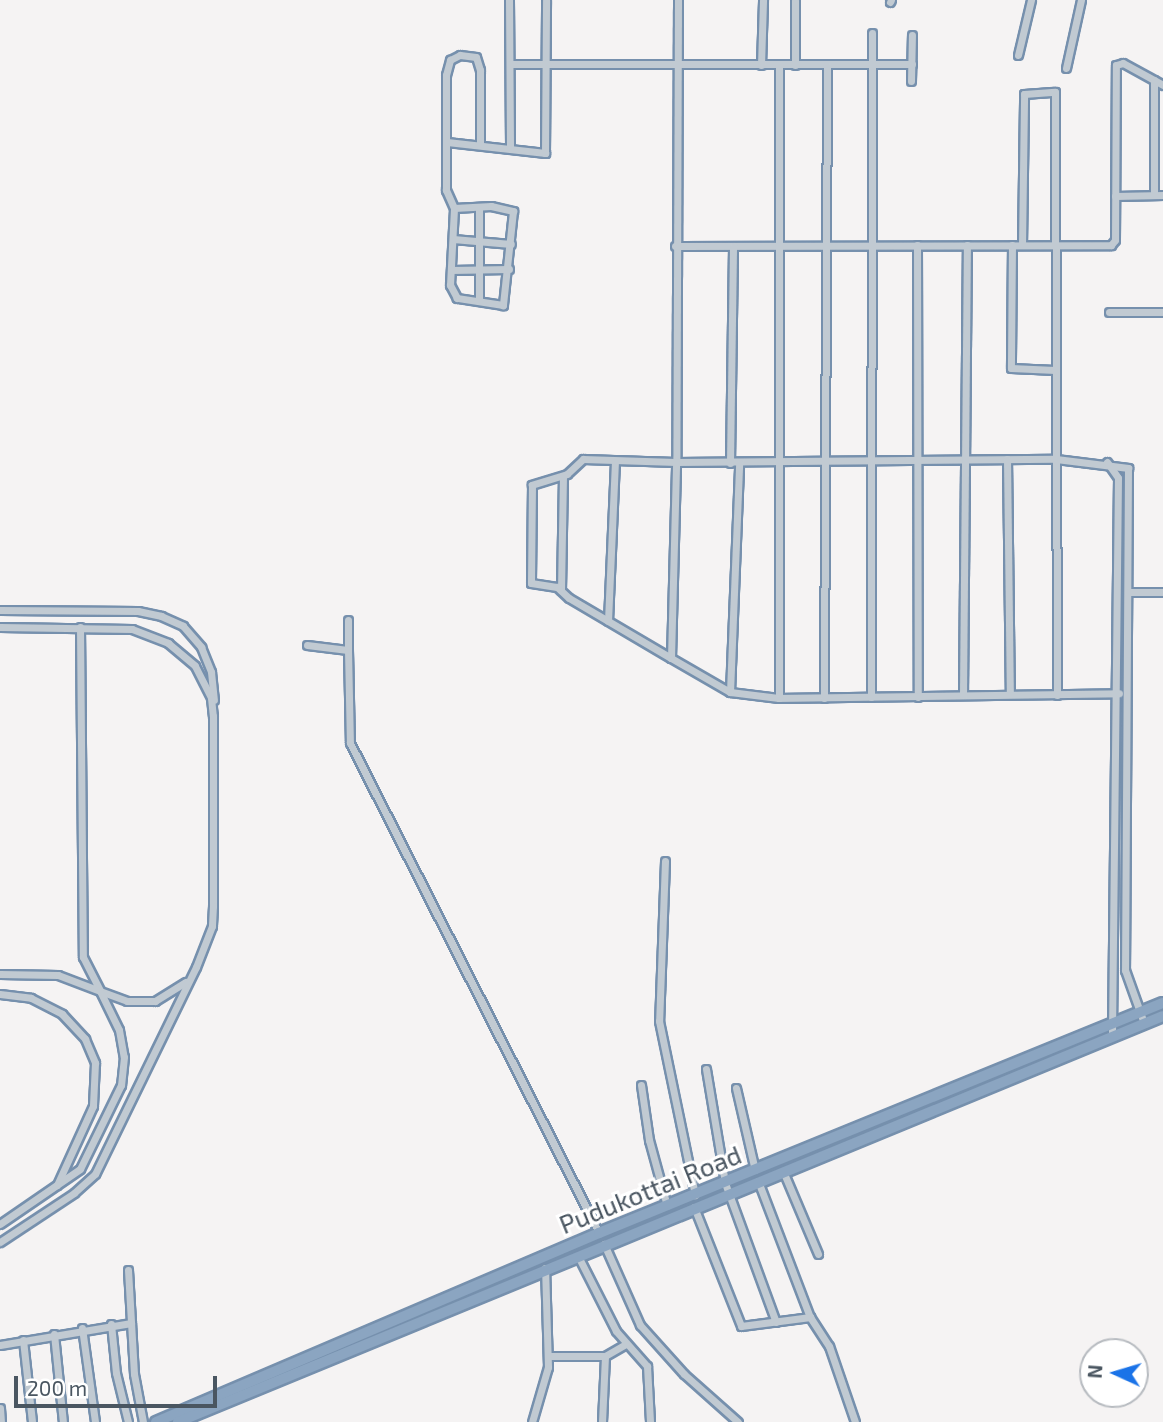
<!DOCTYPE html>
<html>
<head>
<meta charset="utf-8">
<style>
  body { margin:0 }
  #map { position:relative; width:1163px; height:1422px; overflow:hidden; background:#f5f3f3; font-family:"Exo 2",sans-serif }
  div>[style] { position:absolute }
  .roads { filter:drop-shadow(2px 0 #7690ad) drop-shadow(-2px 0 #7690ad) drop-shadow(0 2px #7690ad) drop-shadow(0 -2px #7690ad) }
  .minor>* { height:7px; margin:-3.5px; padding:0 3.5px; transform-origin:3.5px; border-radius:3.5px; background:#c1cad2 }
  .highway>* { height:10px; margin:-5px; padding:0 5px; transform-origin:5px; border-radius:5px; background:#8ba5c1 }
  span { translate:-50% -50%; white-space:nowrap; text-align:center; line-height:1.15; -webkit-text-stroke:6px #fff; paint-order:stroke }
  .street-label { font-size:26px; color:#4a5661 }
  .north { position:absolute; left:1079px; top:1338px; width:70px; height:70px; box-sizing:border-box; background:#fff; border:2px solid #b7bbc0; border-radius:50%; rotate:274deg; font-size:19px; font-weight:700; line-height:28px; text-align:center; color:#4a5661 }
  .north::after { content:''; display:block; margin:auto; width:24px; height:32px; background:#1a73e8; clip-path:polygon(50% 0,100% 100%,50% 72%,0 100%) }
  .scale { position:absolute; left:14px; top:1376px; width:203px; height:32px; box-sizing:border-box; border:4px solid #4a5661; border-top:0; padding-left:9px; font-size:21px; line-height:24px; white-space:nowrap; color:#4a5661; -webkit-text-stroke:5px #fff; paint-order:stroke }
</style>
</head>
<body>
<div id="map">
  <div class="roads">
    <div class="minor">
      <div style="left:509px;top:0;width:147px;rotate:89.6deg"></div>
      <div style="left:678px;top:0;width:462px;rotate:90.2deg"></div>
      <div style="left:676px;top:462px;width:380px;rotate:-0.5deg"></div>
      <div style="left:1056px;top:459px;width:73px;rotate:7.1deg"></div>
      <div style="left:1128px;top:468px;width:502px;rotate:90.34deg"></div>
      <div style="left:1125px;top:970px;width:56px;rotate:70.3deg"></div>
      <div style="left:795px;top:0;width:65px;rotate:90deg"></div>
      <div style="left:890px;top:2px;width:2px;rotate:-63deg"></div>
      <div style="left:1018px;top:55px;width:57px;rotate:-76.7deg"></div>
      <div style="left:510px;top:64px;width:402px"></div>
      <div style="left:761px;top:65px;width:65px;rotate:-88.2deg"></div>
      <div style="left:779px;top:65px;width:633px;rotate:90deg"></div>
      <div style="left:1066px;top:68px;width:70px;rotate:-77.6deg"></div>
      <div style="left:911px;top:81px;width:46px;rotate:-88.8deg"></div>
      <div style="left:447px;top:142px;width:99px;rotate:6.4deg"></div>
      <div style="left:545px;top:153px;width:153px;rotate:-89.6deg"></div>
      <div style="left:1154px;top:195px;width:115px;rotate:-90deg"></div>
      <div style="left:1115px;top:196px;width:48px;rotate:-1.2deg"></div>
      <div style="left:479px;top:207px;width:94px;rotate:90deg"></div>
      <div style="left:454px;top:208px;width:37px;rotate:-3deg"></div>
      <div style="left:491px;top:206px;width:23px;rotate:13deg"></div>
      <div style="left:513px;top:211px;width:95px;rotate:96.1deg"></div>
      <div style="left:503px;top:305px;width:47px;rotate:-171.3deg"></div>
      <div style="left:457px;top:298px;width:15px;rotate:-118deg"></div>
      <div style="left:450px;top:285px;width:77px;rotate:-87deg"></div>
      <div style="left:454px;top:208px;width:20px;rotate:-114deg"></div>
      <div style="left:446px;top:190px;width:115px;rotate:-90deg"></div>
      <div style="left:446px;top:75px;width:16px;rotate:-75deg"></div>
      <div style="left:450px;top:60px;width:11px;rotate:-27deg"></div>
      <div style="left:460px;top:55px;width:16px;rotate:7deg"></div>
      <div style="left:476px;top:57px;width:14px;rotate:73deg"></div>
      <div style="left:480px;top:70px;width:74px;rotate:90deg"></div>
      <div style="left:453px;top:239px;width:58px;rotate:4.9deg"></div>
      <div style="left:917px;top:245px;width:452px;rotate:89.9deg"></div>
      <div style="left:1012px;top:245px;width:123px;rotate:90.5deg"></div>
      <div style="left:1011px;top:368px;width:44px;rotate:2.6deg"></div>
      <div style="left:1022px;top:245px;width:151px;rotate:-89.2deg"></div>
      <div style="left:1024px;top:94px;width:31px;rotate:-4deg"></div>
      <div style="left:1055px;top:92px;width:603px;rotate:89.81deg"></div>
      <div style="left:675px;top:246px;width:436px;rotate:-0.1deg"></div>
      <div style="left:1111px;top:245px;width:6px;rotate:-51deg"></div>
      <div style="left:1115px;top:240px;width:175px;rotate:-89.7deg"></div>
      <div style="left:1116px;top:65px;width:7px;rotate:-16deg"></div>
      <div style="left:1123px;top:63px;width:46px;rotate:28.8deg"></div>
      <div style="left:451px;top:270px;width:58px;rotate:-1deg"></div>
      <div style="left:1109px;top:312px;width:54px"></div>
      <div style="left:1007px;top:459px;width:235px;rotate:89.3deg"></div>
      <div style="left:1107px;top:462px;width:19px;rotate:55deg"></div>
      <div style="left:1118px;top:478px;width:558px;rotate:90.62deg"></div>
      <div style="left:730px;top:463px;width:217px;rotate:-89.2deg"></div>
      <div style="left:561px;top:590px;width:114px;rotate:-89deg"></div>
      <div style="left:1128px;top:592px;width:35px"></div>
      <div style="left:0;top:610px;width:138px;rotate:0.4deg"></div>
      <div style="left:138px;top:611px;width:24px;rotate:12deg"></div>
      <div style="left:161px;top:616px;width:24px;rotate:24deg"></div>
      <div style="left:183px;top:626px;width:28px;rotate:49deg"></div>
      <div style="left:201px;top:647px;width:27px;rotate:68deg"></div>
      <div style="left:211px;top:672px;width:28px;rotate:84deg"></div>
      <div style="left:348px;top:620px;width:30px;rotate:90deg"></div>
      <div style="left:608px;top:621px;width:160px;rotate:-87.5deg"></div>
      <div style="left:0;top:627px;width:132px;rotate:0.9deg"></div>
      <div style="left:132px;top:629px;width:39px;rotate:21deg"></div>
      <div style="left:168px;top:643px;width:35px;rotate:40deg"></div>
      <div style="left:195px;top:666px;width:36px;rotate:63deg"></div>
      <div style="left:211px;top:698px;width:18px;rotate:84deg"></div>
      <div style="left:213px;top:716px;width:190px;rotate:90deg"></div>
      <div style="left:213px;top:906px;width:20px;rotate:93deg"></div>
      <div style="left:212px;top:926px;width:44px;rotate:111.3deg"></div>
      <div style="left:196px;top:967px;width:230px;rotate:116deg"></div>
      <div style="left:95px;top:1174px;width:28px;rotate:138deg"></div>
      <div style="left:74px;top:1193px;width:89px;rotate:146.5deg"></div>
      <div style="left:80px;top:627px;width:330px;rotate:89.5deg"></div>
      <div style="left:83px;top:957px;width:38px;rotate:63deg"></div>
      <div style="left:100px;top:991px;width:29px;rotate:20deg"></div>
      <div style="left:127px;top:1001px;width:28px"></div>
      <div style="left:155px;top:1001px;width:36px;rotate:-32deg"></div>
      <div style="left:307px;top:645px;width:41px;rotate:7deg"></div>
      <div style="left:348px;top:650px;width:93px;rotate:88.8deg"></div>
      <div style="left:350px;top:743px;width:550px;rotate:63.06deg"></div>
      <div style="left:671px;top:658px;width:196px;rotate:-88.5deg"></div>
      <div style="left:676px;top:462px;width:93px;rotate:-178.2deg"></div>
      <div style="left:583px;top:459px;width:22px;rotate:137deg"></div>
      <div style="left:567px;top:474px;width:37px;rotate:163deg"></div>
      <div style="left:532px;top:485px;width:98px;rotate:90.6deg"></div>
      <div style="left:531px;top:583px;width:26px;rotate:9deg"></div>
      <div style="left:557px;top:587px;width:16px;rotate:43deg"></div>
      <div style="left:569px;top:598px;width:118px;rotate:30.5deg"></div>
      <div style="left:671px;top:658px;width:68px;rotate:30deg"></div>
      <div style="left:730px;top:692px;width:49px;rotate:7deg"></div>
      <div style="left:779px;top:698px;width:340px;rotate:-0.8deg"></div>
      <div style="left:730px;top:692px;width:229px;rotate:-87.7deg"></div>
      <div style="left:963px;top:695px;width:450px;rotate:-89.5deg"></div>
      <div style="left:871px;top:697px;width:664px;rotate:-89.91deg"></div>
      <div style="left:824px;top:698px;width:633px;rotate:-89.73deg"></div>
      <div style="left:665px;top:861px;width:160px;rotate:92.1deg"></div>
      <div style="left:659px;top:1021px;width:178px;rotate:78.3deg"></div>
      <div style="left:0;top:974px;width:58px;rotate:1deg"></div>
      <div style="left:58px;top:975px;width:45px;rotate:20.9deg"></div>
      <div style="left:100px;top:991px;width:43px;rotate:64deg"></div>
      <div style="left:119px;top:1030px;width:27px;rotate:80deg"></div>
      <div style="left:124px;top:1057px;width:28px;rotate:96deg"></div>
      <div style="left:121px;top:1085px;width:93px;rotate:116deg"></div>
      <div style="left:80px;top:1169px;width:97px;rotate:145.5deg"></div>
      <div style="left:0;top:994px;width:31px;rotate:7deg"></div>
      <div style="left:31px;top:998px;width:35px;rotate:27deg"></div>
      <div style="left:62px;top:1014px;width:34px;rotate:47deg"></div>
      <div style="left:85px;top:1039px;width:26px;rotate:67deg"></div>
      <div style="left:95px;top:1063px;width:43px;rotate:92.7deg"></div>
      <div style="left:93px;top:1106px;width:87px;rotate:114.5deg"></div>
      <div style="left:706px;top:1069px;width:116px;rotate:80.5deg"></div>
      <div style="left:725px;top:1183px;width:148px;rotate:69.9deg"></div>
      <div style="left:641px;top:1085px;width:56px;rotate:81.7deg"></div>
      <div style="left:649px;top:1140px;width:68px;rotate:74.7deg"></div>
      <div style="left:736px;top:1088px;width:84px;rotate:77deg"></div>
      <div style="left:783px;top:1171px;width:90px;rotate:67.1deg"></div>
      <div style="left:758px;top:1181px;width:146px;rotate:69.1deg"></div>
      <div style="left:810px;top:1317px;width:35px;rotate:57deg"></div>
      <div style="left:829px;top:1346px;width:80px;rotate:71.1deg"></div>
      <div style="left:694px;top:1207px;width:128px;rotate:68.4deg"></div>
      <div style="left:741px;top:1326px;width:70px;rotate:-7.4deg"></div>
      <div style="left:604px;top:1244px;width:89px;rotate:66deg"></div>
      <div style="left:640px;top:1325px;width:66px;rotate:48.1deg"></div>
      <div style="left:684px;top:1374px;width:72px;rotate:41.6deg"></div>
      <div style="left:578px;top:1256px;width:84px;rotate:63.1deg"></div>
      <div style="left:616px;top:1331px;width:47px;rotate:48.5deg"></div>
      <div style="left:647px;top:1366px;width:56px;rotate:86.9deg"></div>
      <div style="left:128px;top:1270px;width:104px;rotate:86.7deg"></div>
      <div style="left:134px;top:1374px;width:49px;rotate:79.4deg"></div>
      <div style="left:111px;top:1324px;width:49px;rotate:84.2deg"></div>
      <div style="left:116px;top:1373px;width:50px;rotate:76.2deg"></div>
      <div style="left:82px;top:1328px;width:95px;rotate:82.1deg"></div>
      <div style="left:54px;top:1334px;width:88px;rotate:84.2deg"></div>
      <div style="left:23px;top:1340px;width:82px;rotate:83.7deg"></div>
      <div style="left:0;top:1345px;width:133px;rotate:-9.5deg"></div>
      <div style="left:548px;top:1356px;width:57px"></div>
      <div style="left:605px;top:1356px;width:24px;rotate:-30deg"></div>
      <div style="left:0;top:1408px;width:14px;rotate:86deg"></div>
      <div style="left:532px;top:1422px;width:57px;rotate:-73.8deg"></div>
      <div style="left:548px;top:1367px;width:99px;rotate:-91.7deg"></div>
      <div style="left:602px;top:1422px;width:66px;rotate:-87.4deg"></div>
    </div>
    <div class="highway">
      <div style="left:156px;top:1422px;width:482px;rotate:-23.1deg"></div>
      <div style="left:599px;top:1233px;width:609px;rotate:-22.19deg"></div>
      <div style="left:178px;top:1422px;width:1065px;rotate:-22.4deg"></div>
    </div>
  </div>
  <div class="street-label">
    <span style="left:650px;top:1189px;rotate:-22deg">Pudukottai Road</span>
  </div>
  <div class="north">N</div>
  <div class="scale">200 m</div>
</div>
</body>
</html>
